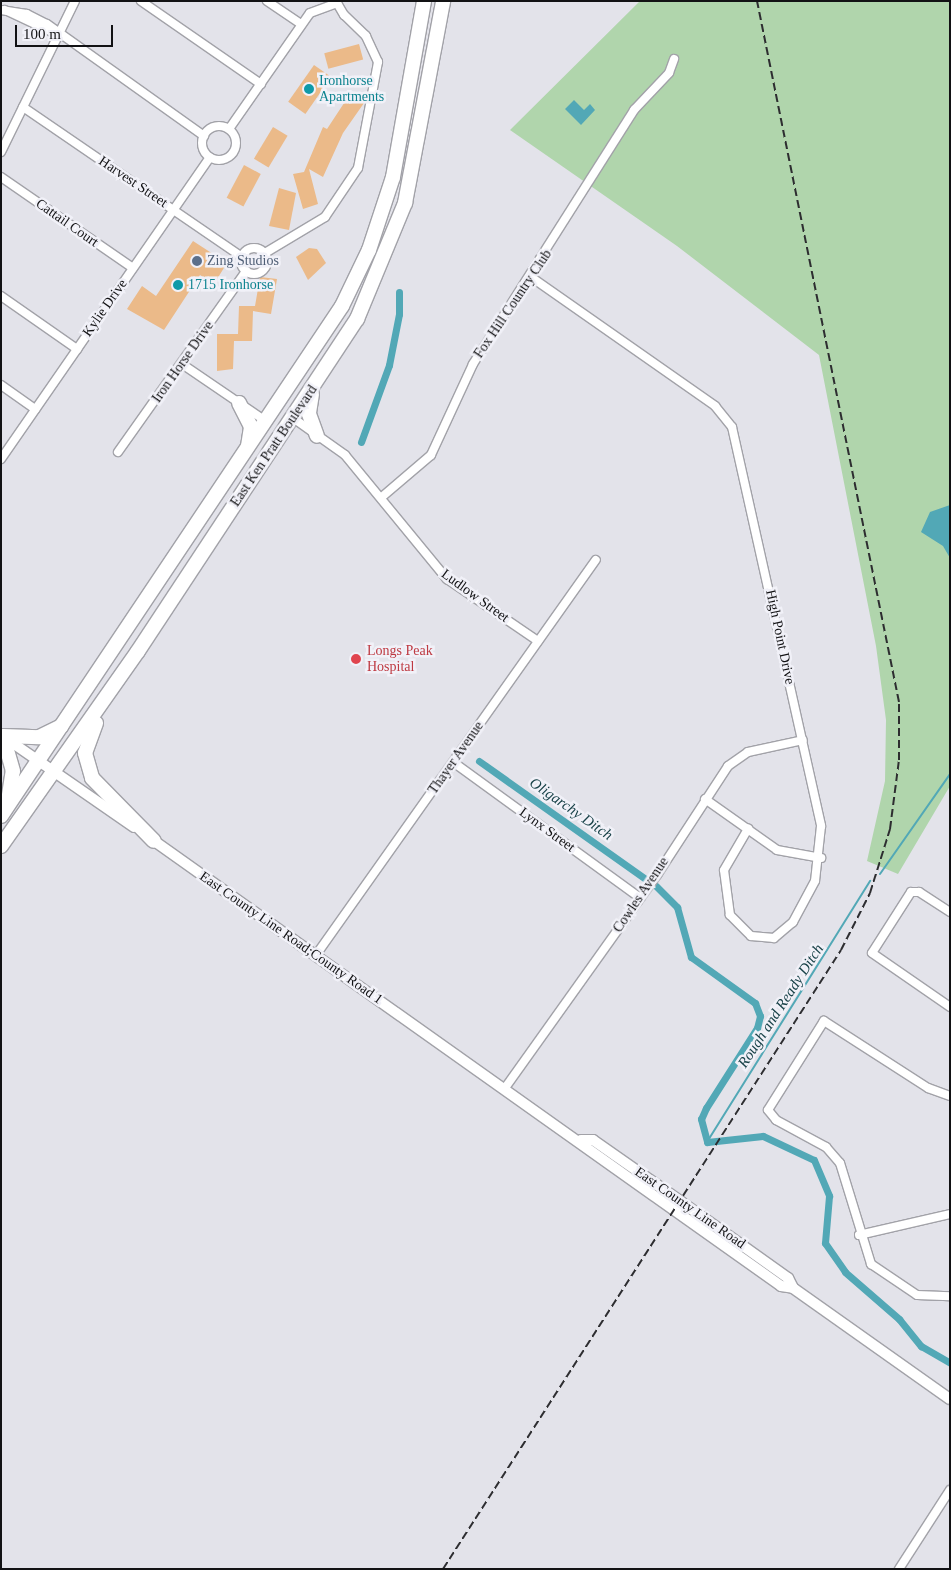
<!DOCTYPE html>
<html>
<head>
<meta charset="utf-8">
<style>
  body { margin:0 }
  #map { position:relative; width:951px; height:1570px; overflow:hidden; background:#e3e3ea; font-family:Georgia,serif }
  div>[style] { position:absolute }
  .green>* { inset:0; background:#b0d5ac }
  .water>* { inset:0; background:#52a8b6 }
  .stream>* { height:2px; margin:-1px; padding:0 1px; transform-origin:1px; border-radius:1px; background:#52a8b6 }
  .canal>* { height:7px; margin:-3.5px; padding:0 3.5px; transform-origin:3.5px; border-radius:3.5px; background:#52a8b6 }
  .building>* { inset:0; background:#ebba89; transform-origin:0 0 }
  .roads { filter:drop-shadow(1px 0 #a2a2a8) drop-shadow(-1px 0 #a2a2a8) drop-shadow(0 1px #a2a2a8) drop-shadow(0 -1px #a2a2a8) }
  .street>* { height:8px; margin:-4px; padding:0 4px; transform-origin:4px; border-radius:4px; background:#fff }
  .street>.ring { margin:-4px; padding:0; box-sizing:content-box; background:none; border:8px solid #fff; border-radius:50% }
  .secondary>* { height:10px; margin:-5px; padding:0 5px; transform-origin:5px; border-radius:5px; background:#fff }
  .highway>* { height:14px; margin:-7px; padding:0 7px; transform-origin:7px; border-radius:7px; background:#fff }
  .rail>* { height:2px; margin-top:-1px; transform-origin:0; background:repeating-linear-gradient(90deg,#2d2d30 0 8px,transparent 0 12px) }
  .dots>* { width:14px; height:14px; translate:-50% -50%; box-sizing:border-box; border:2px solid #f1f1f8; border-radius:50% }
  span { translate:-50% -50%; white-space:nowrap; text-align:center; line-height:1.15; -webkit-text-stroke:5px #f1f1f8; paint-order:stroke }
  .culture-label { font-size:14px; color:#0d838f }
  .left { translate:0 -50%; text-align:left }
  .street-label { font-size:14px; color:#121214 }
  .service-label { font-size:14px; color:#4e5e75 }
  .health-label { font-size:14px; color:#be3a42 }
  .water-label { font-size:15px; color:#1a4349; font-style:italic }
  .frame { position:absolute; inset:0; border:2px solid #121214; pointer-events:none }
  .scale { position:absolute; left:15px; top:25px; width:98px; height:22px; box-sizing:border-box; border:2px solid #121214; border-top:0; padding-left:6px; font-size:15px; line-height:18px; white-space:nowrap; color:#121214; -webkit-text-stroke:4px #f1f1f8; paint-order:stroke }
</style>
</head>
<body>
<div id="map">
  <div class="green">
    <div style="clip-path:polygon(640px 1px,950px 1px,950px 786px,898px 874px,867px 861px,885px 781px,886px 720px,876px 646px,819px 355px,677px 246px,510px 130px)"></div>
  </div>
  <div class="water">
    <div style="clip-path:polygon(574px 100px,584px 110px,590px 104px,595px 110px,581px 125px,565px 109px)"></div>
    <div style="clip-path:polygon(950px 505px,950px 558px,943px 546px,921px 532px,930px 512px)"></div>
  </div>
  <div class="stream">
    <div style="left:880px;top:874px;width:122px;rotate:-55deg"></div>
    <div style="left:707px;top:1142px;width:308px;rotate:-58deg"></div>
  </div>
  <div class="canal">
    <div style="left:361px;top:442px;width:82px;rotate:-70deg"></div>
    <div style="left:389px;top:365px;width:52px;rotate:-78.9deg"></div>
    <div style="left:399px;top:314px;width:22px;rotate:-90deg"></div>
    <div style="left:479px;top:761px;width:206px;rotate:35.3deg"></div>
    <div style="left:656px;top:886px;width:30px;rotate:45deg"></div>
    <div style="left:677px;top:907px;width:52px;rotate:74.4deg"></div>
    <div style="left:691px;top:957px;width:79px;rotate:35.7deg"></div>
    <div style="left:755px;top:1003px;width:14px;rotate:69deg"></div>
    <div style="left:760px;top:1016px;width:12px;rotate:104deg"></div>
    <div style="left:757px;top:1028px;width:95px;rotate:122.5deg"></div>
    <div style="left:706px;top:1108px;width:12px;rotate:114deg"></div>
    <div style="left:701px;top:1119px;width:24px;rotate:75deg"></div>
    <div style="left:707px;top:1142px;width:56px;rotate:-6.1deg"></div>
    <div style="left:763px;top:1136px;width:56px;rotate:25.2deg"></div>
    <div style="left:814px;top:1160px;width:39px;rotate:67deg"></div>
    <div style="left:829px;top:1196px;width:47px;rotate:94.9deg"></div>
    <div style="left:825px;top:1243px;width:35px;rotate:55deg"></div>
    <div style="left:845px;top:1272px;width:72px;rotate:41deg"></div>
    <div style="left:899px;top:1319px;width:35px;rotate:51deg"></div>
    <div style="left:921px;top:1346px;width:34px;rotate:30deg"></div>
  </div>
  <div class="building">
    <div style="left:359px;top:44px;width:16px;height:36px;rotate:75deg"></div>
    <div style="left:314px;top:65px;width:21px;height:45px;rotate:35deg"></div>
    <div style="clip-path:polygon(350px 94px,364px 103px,343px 133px,323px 177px,309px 169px,318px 204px,303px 209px,293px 174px,304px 172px,323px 127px,327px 129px)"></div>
    <div style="left:273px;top:127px;width:17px;height:37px;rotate:31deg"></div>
    <div style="left:244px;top:165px;width:19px;height:37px;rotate:28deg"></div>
    <div style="clip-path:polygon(279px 188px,296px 193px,289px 230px,269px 226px)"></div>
    <div style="clip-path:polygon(193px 241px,227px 263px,214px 284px,200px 275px,164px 330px,127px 309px,142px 286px,156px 296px)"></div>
    <div style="clip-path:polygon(309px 248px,317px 249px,326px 263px,308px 280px,296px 257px)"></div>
    <div style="clip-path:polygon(260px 277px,277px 279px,271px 314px,253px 311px,252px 341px,234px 341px,233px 369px,217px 371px,217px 334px,238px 334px,239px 306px,255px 306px)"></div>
  </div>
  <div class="roads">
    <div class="street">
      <div style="left:141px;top:1px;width:146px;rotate:34.7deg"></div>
      <div style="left:267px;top:1px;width:41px;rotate:34.1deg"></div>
      <div style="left:1px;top:10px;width:26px;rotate:9deg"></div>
      <div style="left:27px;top:14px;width:22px;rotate:27deg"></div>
      <div style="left:47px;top:24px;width:193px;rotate:35.5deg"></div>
      <div style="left:5px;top:10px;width:54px;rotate:25.1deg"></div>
      <div style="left:23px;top:107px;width:265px;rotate:34.4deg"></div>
      <div class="ring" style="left:202px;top:126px;width:26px;height:26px"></div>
      <div style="left:229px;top:129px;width:141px;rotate:-55.1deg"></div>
      <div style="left:310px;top:13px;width:29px;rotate:-20deg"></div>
      <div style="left:1px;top:152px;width:168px;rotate:-63.9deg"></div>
      <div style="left:1px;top:177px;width:160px;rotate:34.6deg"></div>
      <div class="ring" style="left:241px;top:248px;width:18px;height:18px"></div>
      <div style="left:265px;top:253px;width:70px;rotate:-31deg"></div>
      <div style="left:325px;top:217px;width:59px;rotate:-56deg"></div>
      <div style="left:358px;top:168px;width:108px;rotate:-79.3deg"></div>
      <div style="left:378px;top:62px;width:29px;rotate:-115deg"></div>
      <div style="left:366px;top:36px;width:30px;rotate:-136deg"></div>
      <div style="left:344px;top:15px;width:16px;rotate:-120deg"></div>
      <div style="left:531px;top:277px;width:225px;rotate:35deg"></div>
      <div style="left:715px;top:406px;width:27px;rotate:51deg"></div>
      <div style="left:732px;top:427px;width:409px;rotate:77.4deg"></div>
      <div style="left:821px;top:826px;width:55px;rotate:96.2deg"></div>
      <div style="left:815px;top:881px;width:47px;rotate:118.2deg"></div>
      <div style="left:793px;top:922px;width:25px;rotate:140deg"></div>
      <div style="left:774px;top:938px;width:23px;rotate:-175deg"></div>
      <div style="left:751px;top:936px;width:30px;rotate:-135deg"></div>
      <div style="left:730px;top:915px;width:45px;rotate:-97.6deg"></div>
      <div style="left:724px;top:870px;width:48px;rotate:-59.7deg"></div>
      <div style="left:1px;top:296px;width:93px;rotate:34.9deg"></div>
      <div style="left:182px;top:364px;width:103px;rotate:34.3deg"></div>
      <div style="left:1px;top:385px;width:42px;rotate:35.2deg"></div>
      <div style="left:293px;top:418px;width:64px;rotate:35.4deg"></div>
      <div style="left:345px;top:455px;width:161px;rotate:50.6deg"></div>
      <div style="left:447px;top:579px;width:110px;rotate:34.3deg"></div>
      <div style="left:118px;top:452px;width:222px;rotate:-54.7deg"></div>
      <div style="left:1px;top:459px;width:367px;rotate:-55.3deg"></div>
      <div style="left:383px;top:496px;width:63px;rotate:-40.5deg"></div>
      <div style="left:431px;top:455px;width:100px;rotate:-65.2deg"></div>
      <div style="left:473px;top:364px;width:301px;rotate:-57.6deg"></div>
      <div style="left:634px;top:110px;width:51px;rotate:-46.6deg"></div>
      <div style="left:669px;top:73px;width:15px;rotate:-70deg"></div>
      <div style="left:453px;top:762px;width:231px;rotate:36deg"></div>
      <div style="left:705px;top:799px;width:88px;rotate:35.3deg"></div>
      <div style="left:777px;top:850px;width:45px;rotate:10.3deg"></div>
      <div style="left:950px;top:912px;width:37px;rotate:-147deg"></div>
      <div style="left:919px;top:892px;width:8px;rotate:180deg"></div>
      <div style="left:911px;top:892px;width:72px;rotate:122.6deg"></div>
      <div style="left:872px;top:953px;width:95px;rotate:34.7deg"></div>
      <div style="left:316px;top:955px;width:484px;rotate:-54.7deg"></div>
      <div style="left:505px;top:1088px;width:262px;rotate:-54.5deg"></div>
      <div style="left:657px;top:875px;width:130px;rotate:-56.9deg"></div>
      <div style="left:728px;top:766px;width:24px;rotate:-35deg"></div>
      <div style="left:748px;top:752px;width:56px;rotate:-12.3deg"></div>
      <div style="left:950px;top:1096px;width:23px;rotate:-160deg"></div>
      <div style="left:928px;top:1088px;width:124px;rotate:-147.2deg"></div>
      <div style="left:824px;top:1021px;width:105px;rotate:122.2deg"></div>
      <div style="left:768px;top:1110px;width:13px;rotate:51deg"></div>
      <div style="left:776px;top:1120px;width:57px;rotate:28.4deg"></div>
      <div style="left:826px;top:1147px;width:21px;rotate:49deg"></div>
      <div style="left:840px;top:1163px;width:106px;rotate:72.9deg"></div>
      <div style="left:871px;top:1264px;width:55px;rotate:34deg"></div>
      <div style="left:917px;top:1295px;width:33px;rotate:2deg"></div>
      <div style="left:859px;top:1235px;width:93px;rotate:-13deg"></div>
      <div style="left:899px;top:1569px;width:94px;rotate:-57.2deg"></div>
    </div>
    <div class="secondary">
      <div style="left:4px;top:737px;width:158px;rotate:34.7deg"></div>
      <div style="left:150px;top:838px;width:774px;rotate:35.37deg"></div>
      <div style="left:781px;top:1286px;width:12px;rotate:9deg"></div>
      <div style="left:793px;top:1288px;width:192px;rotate:35.3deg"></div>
      <div style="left:581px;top:1140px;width:12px"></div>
      <div style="left:593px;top:1140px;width:106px;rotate:35deg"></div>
      <div style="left:680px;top:1201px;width:133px;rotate:35.5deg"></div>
      <div style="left:788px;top:1278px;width:11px;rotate:63deg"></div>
    </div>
    <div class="highway">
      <div style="left:312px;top:394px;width:20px;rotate:99deg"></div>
      <div style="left:309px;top:414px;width:23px;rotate:70deg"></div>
      <div style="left:239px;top:403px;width:27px;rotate:63deg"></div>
      <div style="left:251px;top:427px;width:19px;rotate:99deg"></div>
      <div style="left:96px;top:723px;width:32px;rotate:110deg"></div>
      <div style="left:85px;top:753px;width:26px;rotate:74deg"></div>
      <div style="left:92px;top:778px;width:88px;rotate:45.5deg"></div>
      <div style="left:8px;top:801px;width:30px;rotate:-81deg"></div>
      <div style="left:13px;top:771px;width:36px;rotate:-106deg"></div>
      <div style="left:3px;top:736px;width:36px;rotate:2deg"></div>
      <div style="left:39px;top:737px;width:25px;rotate:-26deg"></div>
      <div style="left:1px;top:816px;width:613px;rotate:-56.23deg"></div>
      <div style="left:342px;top:306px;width:62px;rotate:-64.3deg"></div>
      <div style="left:369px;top:250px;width:77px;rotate:-71.8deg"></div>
      <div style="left:393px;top:177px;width:179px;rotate:-80deg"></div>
      <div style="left:1px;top:846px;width:238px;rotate:-54.9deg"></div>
      <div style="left:138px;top:651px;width:398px;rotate:-56.6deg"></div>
      <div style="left:357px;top:319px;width:126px;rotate:-67.5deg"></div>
      <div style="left:405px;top:203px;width:206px;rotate:-79.3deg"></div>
    </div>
  </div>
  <div class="rail">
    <div style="left:443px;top:1569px;width:736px;rotate:-57.26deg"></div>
    <div style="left:841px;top:950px;width:64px;rotate:-63deg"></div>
    <div style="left:870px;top:893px;width:67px;rotate:-72.6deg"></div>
    <div style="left:890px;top:829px;width:70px;rotate:-82.6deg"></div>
    <div style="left:899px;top:760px;width:58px;rotate:-90deg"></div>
    <div style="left:899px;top:702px;width:715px;rotate:-101.45deg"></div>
  </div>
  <div class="dots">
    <div style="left:309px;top:89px;background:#0f9aa8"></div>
    <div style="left:197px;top:261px;background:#5c6f8a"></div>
    <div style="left:178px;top:285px;background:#0f9aa8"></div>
    <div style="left:356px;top:659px;background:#e0444e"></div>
  </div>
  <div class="culture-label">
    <span class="left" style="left:319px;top:89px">Ironhorse<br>Apartments</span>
    <span class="left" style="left:188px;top:285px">1715 Ironhorse</span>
  </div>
  <div class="street-label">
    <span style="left:133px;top:182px;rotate:34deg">Harvest Street</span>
    <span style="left:67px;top:223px;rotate:35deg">Cattail Court</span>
    <span style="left:513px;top:304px;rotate:-56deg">Fox Hill Country Club</span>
    <span style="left:105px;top:308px;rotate:-55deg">Kylie Drive</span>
    <span style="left:183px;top:362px;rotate:-55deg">Iron Horse Drive</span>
    <span style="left:274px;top:446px;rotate:-56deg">East Ken Pratt Boulevard</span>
    <span style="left:475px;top:596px;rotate:36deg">Ludlow Street</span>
    <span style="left:780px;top:637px;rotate:78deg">High Point Drive</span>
    <span style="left:456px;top:758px;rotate:-55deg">Thayer Avenue</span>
    <span style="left:547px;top:830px;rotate:36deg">Lynx Street</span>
    <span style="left:641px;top:895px;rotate:-56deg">Cowles Avenue</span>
    <span style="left:291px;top:938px;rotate:35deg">East County Line Road;County Road 1</span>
    <span style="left:690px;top:1208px;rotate:35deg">East County Line Road</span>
  </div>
  <div class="service-label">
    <span class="left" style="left:207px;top:261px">Zing Studios</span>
  </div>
  <div class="health-label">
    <span class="left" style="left:367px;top:659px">Longs Peak<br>Hospital</span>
  </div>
  <div class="water-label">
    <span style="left:571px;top:809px;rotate:35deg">Oligarchy Ditch</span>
    <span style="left:781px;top:1006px;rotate:-57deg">Rough and Ready Ditch</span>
  </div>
  <div class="frame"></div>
  <div class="scale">100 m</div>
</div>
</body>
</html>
